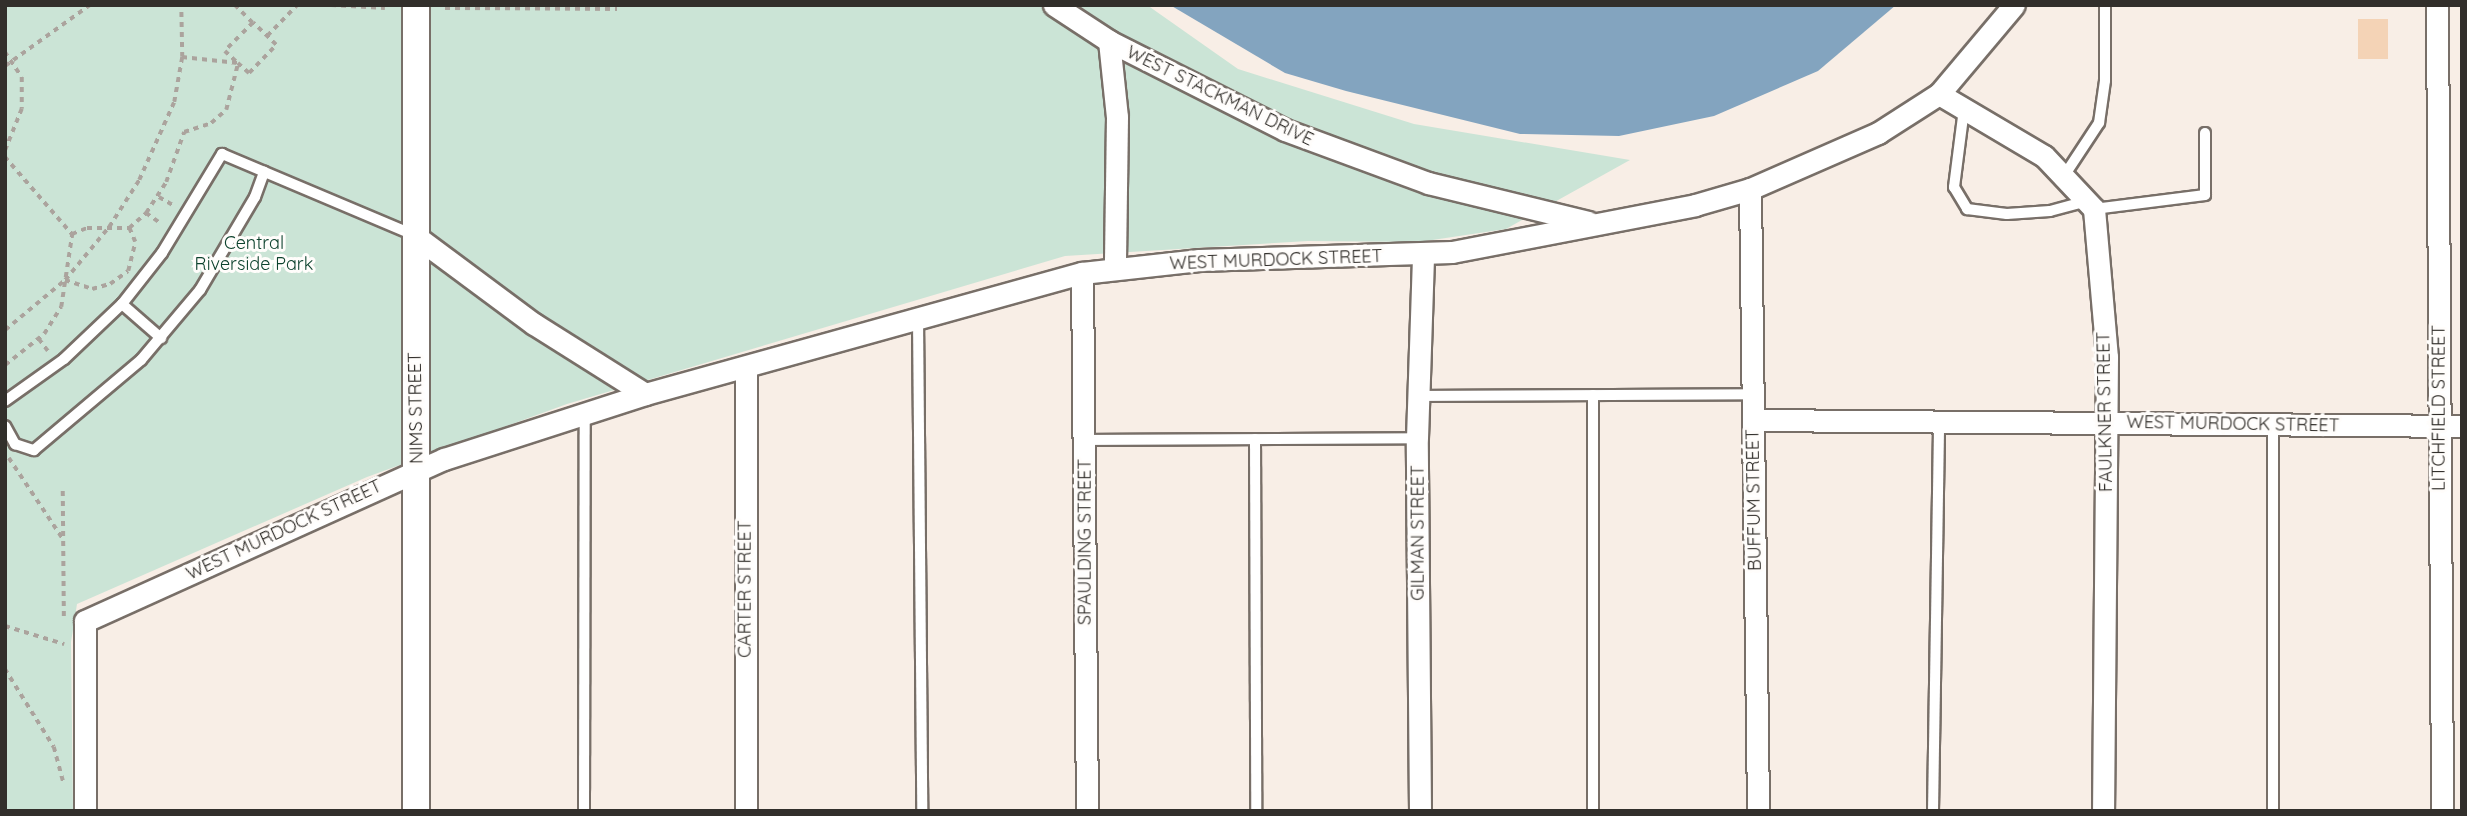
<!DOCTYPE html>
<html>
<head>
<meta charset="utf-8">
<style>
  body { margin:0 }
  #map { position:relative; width:2467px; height:816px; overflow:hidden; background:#f8eee6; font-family:Quicksand,sans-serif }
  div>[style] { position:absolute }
  .green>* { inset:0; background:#cbe4d6 }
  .water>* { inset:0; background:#83a4bf }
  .building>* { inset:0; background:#f4d3b6; transform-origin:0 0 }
  .path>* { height:3.5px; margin-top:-1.75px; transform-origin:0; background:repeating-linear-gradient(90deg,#aba39d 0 5px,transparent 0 10px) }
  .roads { filter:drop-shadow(2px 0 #786f68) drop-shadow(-2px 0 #786f68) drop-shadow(0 2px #786f68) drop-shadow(0 -2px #786f68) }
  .service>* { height:10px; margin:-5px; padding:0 5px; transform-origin:5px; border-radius:5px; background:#fff }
  .minor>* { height:21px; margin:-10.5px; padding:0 10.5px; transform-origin:10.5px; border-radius:10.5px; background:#fff }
  .tertiary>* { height:26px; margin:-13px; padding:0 13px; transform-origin:13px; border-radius:13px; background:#fff }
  span { translate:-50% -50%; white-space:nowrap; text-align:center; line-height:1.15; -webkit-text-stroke:6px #fffdfb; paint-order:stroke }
  .street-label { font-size:18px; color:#322f2b }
  .park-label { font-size:18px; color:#0c422d }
  .frame { position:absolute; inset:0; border:7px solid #322f2b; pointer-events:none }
</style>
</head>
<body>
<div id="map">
  <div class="green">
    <div style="clip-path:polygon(5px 5px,1147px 5px,1238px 69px,1414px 124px,1630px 160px,1506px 229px,1419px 242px,1308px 241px,1065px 256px,567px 404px,367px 477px,77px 604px,71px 642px,73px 811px,5px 811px)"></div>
  </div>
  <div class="water">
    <div style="clip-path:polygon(1170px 5px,1896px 5px,1818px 71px,1714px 116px,1619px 136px,1520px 134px,1346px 91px,1285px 73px)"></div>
  </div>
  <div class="building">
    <div style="left:2358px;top:19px;width:30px;height:40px"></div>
  </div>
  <div class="path">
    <div style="left:235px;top:5px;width:25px;rotate:45deg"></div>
    <div style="left:331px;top:5px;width:54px;rotate:3.2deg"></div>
    <div style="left:445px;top:8px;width:172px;rotate:0.3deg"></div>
    <div style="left:267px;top:36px;width:43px;rotate:-45.9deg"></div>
    <div style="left:5px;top:52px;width:30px;rotate:56deg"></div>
    <div style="left:22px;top:77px;width:32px;rotate:90deg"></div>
    <div style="left:22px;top:109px;width:45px;rotate:112deg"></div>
    <div style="left:182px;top:57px;width:56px;rotate:6.1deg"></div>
    <div style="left:238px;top:63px;width:15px;rotate:42deg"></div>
    <div style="left:249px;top:73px;width:39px;rotate:-46deg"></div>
    <div style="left:276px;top:45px;width:32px;rotate:-136deg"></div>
    <div style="left:253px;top:23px;width:40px;rotate:135deg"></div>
    <div style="left:225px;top:51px;width:18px;rotate:43deg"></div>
    <div style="left:5px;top:66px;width:105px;rotate:-35.7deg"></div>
    <div style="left:5px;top:157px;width:102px;rotate:49deg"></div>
    <div style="left:159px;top:197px;width:16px;rotate:30deg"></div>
    <div style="left:146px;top:213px;width:19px;rotate:35deg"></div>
    <div style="left:65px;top:280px;width:28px;rotate:18deg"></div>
    <div style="left:92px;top:289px;width:19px;rotate:-16deg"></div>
    <div style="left:110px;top:284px;width:22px;rotate:-36deg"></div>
    <div style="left:128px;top:271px;width:30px;rotate:-76deg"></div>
    <div style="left:135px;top:242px;width:15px;rotate:-113deg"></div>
    <div style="left:5px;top:330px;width:78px;rotate:-39.8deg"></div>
    <div style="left:65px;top:280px;width:69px;rotate:-50.3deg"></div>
    <div style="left:109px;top:227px;width:56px;rotate:-57.4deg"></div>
    <div style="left:139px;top:180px;width:85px;rotate:-65.8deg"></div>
    <div style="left:174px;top:102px;width:46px;rotate:-79.9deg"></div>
    <div style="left:182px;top:57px;width:52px;rotate:-91.1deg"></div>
    <div style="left:39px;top:339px;width:15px;rotate:53deg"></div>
    <div style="left:5px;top:365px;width:50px;rotate:-38.5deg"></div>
    <div style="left:44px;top:334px;width:32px;rotate:-58deg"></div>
    <div style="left:61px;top:307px;width:74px;rotate:-81.4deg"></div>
    <div style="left:72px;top:234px;width:16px;rotate:-22deg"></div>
    <div style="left:87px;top:228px;width:42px"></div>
    <div style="left:129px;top:228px;width:23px;rotate:-41deg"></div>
    <div style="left:146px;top:213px;width:37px;rotate:-57deg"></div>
    <div style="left:166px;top:182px;width:53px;rotate:-70.2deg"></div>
    <div style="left:184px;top:132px;width:28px;rotate:-18deg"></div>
    <div style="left:211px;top:123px;width:20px;rotate:-41deg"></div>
    <div style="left:226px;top:110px;width:49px;rotate:-75.7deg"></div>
    <div style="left:9px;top:458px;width:97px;rotate:56.3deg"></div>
    <div style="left:63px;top:491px;width:127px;rotate:89.5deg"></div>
    <div style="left:5px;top:626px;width:62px;rotate:17deg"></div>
    <div style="left:5px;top:669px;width:92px;rotate:57.9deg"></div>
    <div style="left:54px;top:747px;width:39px;rotate:75deg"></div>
  </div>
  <div class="roads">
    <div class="service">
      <div style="left:1964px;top:109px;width:79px;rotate:97.3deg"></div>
      <div style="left:1954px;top:187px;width:26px;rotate:59deg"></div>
      <div style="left:1967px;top:209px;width:40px;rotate:7.1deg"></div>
      <div style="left:2007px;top:214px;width:43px;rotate:-4deg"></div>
      <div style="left:2050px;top:211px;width:38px;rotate:-15deg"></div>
      <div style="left:2064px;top:176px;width:64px;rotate:-56.6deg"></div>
      <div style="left:2099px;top:123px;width:42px;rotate:-81.9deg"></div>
      <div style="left:2105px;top:81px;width:76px;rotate:-90deg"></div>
      <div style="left:2094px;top:209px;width:112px;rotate:-7.2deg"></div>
      <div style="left:2205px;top:195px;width:62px;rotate:-90deg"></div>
      <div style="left:122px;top:304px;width:52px;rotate:41.1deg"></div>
      <div style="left:918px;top:318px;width:493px;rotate:89.5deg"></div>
      <div style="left:1593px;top:395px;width:416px;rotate:90deg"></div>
      <div style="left:1418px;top:396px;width:335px;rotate:-0.3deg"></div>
      <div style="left:5px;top:401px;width:72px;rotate:-35.4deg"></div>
      <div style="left:64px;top:359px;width:80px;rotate:-43.5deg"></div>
      <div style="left:122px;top:304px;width:65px;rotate:-51.9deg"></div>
      <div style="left:162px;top:253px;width:116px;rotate:-58.8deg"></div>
      <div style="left:222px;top:154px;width:208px;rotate:22.9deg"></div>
      <div style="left:5px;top:426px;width:21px;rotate:61deg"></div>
      <div style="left:15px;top:444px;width:20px;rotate:18deg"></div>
      <div style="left:34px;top:450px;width:140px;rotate:-40.1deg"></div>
      <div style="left:141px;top:360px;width:92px;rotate:-49.9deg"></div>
      <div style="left:200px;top:290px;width:108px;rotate:-59.4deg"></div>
      <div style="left:255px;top:197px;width:27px;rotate:-70deg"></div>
      <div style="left:1255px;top:439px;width:372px;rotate:89.8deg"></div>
      <div style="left:1084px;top:440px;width:333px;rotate:-0.3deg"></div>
      <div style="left:584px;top:811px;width:398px;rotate:-89.9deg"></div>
      <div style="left:1933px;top:811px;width:390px;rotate:-89.1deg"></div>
      <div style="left:2273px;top:811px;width:387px;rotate:-90deg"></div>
    </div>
    <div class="minor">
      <div style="left:1054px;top:5px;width:66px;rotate:33.2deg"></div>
      <div style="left:1109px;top:41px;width:197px;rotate:26.8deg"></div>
      <div style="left:1285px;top:130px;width:153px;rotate:20.3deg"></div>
      <div style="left:1428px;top:183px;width:165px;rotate:13.7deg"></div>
      <div style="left:2437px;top:5px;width:806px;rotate:89.64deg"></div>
      <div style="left:1109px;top:41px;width:76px;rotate:84deg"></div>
      <div style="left:1117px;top:117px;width:151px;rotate:90.8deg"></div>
      <div style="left:1939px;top:94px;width:122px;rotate:30.6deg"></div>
      <div style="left:2044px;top:156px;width:73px;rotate:46.7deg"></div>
      <div style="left:2094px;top:209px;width:149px;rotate:85deg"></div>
      <div style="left:2107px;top:357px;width:454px;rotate:90.5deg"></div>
      <div style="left:1750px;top:189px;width:622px;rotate:89.26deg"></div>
      <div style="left:414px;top:235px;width:149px;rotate:36.6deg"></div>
      <div style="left:534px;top:324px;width:131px;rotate:32.2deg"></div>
      <div style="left:1082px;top:273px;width:538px;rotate:89.47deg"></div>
      <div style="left:746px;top:368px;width:443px;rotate:90deg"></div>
      <div style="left:1753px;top:420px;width:709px;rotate:0.48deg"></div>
      <div style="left:85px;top:811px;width:190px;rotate:-90deg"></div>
      <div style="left:85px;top:621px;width:394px;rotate:-24.3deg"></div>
      <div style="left:444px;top:459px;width:211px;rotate:-17.9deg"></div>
      <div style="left:645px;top:394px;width:453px;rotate:-15.5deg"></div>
      <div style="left:1082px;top:273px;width:118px;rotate:-6.3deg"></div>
      <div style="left:1199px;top:260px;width:253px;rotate:-1.8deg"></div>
      <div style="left:1452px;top:252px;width:248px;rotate:-10.9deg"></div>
      <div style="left:1695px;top:205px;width:57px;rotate:-16.2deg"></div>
      <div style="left:1750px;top:189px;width:140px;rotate:-23.6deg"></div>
      <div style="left:1878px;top:133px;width:72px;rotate:-32.6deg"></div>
      <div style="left:1939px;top:94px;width:116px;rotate:-49.9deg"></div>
      <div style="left:1420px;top:811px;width:373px;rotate:-90.5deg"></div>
      <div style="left:1417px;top:438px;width:183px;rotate:-88.1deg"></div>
    </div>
    <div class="tertiary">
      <div style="left:416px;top:811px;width:806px;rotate:-90deg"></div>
    </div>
  </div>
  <div class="street-label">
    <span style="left:1220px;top:96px;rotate:26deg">WEST STACKMAN DRIVE</span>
    <span style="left:1276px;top:260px;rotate:-2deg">WEST MURDOCK STREET</span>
    <span style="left:416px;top:408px;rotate:-91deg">NIMS STREET</span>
    <span style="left:2439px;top:408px;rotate:-90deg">LITCHFIELD STREET</span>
    <span style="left:2105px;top:412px;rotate:-91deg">FAULKNER STREET</span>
    <span style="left:2233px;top:424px;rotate:1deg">WEST MURDOCK STREET</span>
    <span style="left:1754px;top:500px;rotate:-91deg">BUFFUM STREET</span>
    <span style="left:284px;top:530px;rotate:-25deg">WEST MURDOCK STREET</span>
    <span style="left:1418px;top:533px;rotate:-90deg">GILMAN STREET</span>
    <span style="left:1085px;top:542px;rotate:-90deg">SPAULDING STREET</span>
    <span style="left:745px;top:589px;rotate:-90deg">CARTER STREET</span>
  </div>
  <div class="park-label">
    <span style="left:254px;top:254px">Central<br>Riverside Park</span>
  </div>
  <div class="frame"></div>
</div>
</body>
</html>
